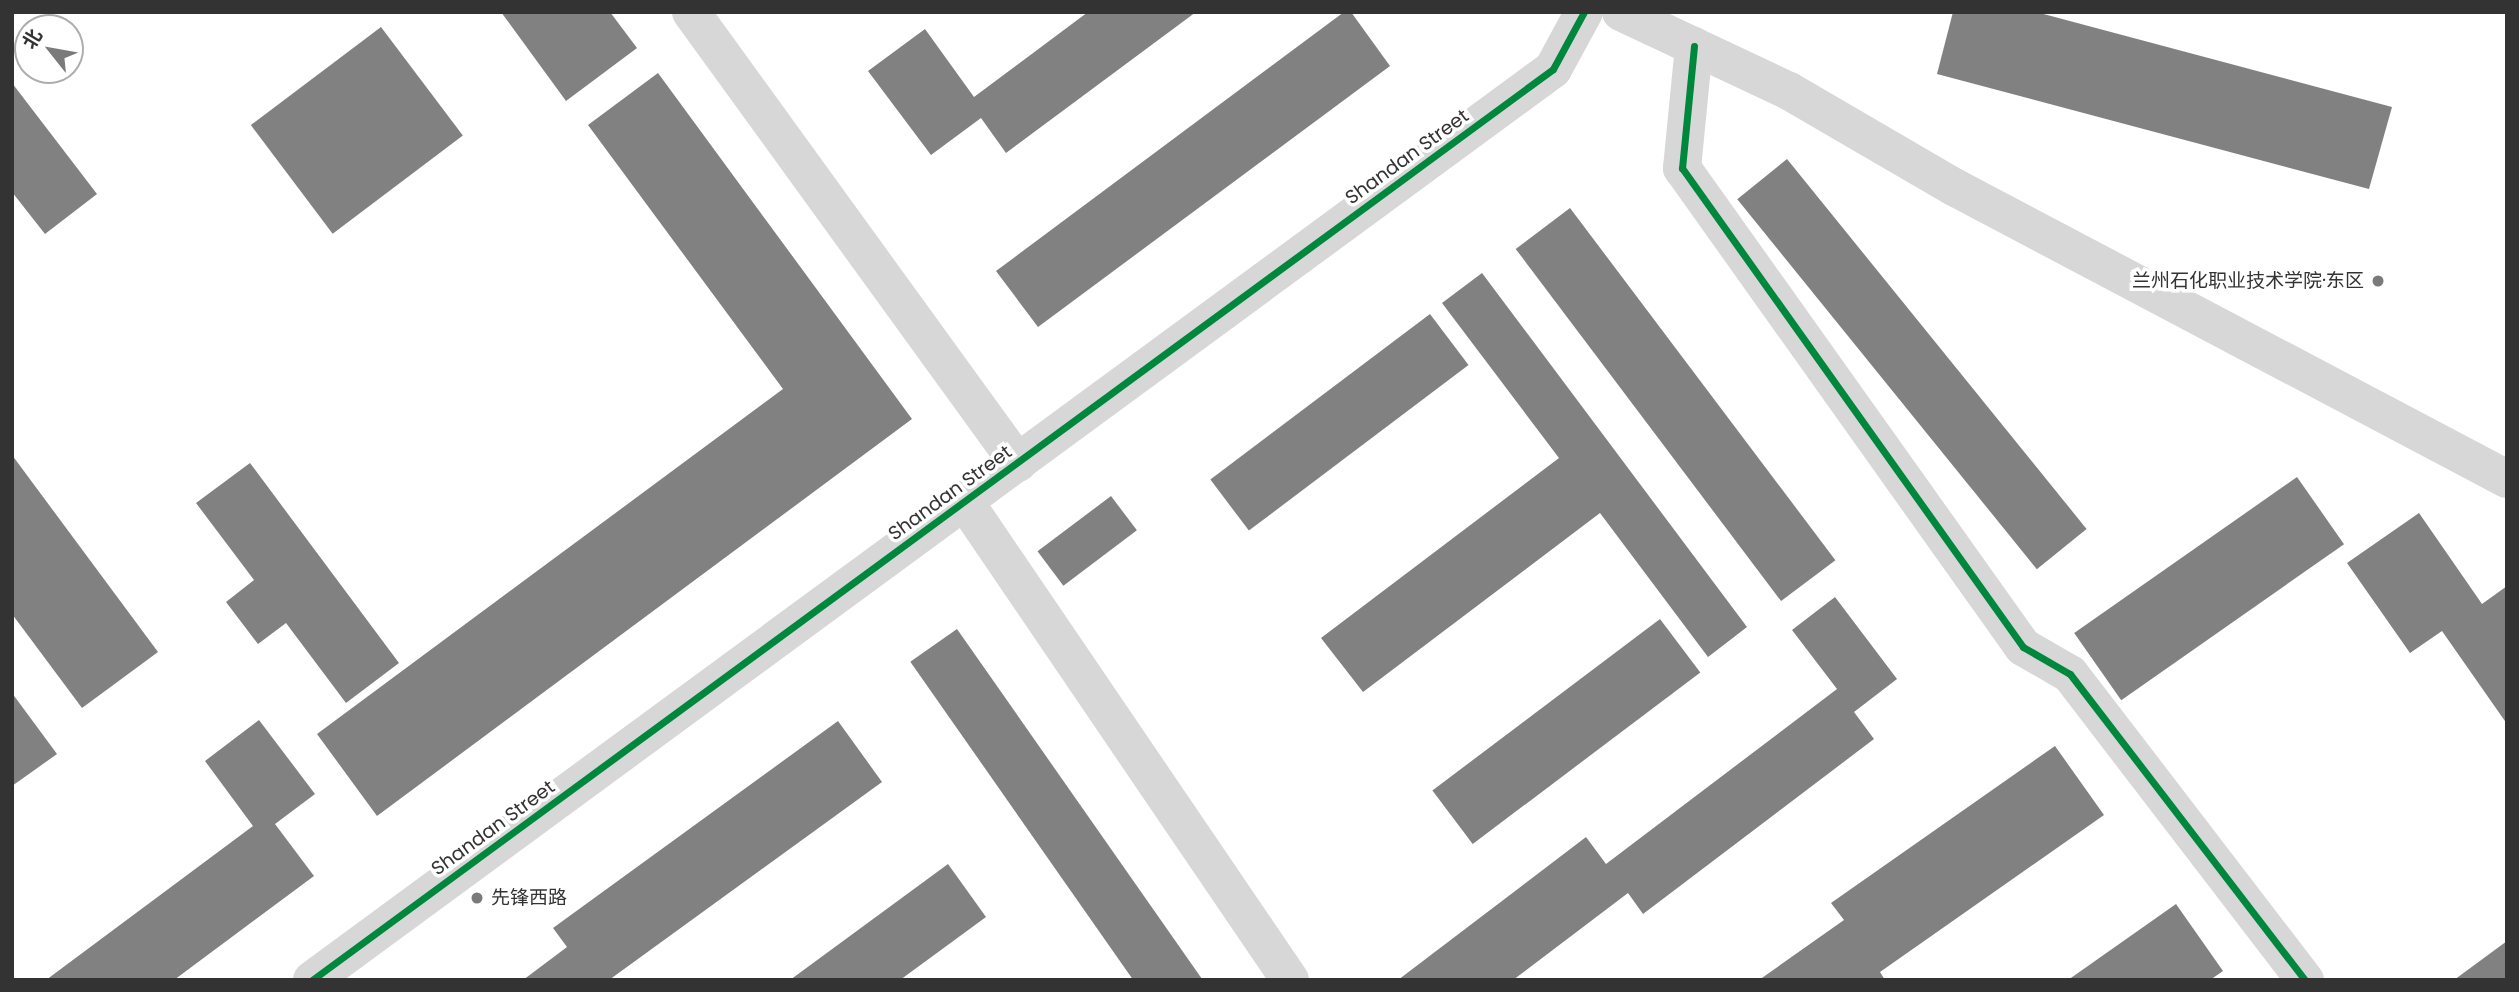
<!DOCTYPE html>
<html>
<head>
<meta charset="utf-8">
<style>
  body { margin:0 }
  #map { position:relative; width:2519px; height:992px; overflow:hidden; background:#fff; font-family:Poppins,"Noto Sans SC",sans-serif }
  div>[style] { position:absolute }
  .building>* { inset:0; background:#818181; transform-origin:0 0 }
  .minor>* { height:38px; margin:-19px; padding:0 19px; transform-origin:19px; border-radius:19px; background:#d7d7d7 }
  .cycleway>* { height:7px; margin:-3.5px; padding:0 3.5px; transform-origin:3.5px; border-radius:3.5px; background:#00873e }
  .dots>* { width:19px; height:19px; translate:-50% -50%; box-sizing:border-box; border:4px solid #fff; border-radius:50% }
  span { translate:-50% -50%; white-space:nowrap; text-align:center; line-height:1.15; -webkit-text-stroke:7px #fff; paint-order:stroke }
  .street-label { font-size:19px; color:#333 }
  .poi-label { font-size:19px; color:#333 }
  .right { translate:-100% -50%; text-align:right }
  .left { translate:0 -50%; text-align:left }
  .frame { position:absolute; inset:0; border:14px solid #333; pointer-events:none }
  .north { position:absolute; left:14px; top:14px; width:70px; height:70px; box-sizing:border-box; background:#fff; border:2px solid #adadad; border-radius:50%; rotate:301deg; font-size:19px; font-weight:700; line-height:28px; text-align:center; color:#333 }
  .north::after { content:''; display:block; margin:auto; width:24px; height:32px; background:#7a7a7a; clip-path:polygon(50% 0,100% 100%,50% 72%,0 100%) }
</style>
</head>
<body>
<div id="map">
  <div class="building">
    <div style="clip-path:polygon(501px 12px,610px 12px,637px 48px,566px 101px)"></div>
    <div style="clip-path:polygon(1088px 12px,1196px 12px,1006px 153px,981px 118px,931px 155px,868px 71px,925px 29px,974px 97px)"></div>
    <div style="clip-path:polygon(1344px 12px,1351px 12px,1390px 66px,1038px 327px,996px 271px)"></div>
    <div style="clip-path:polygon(1953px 12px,2036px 12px,2392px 107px,2369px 189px,1937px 74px)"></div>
    <div style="left:381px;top:27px;width:136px;height:163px;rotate:53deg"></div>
    <div style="clip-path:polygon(658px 73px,912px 419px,377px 816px,317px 734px,783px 389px,588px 125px)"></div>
    <div style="clip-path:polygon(12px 83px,97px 194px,45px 234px,12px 192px)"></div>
    <div style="left:1787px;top:159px;width:476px;height:64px;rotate:51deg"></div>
    <div style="left:1570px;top:208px;width:441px;height:68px;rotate:53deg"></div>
    <div style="clip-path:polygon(1482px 273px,1747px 627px,1708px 657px,1600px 513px,1363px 692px,1321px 638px,1559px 458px,1442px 303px)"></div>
    <div style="left:1430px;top:314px;width:64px;height:275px;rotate:53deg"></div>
    <div style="clip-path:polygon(12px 455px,158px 652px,82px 708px,12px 614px)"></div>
    <div style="clip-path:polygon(250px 463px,399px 663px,346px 703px,286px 623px,258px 644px,226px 602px,254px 580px,196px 503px)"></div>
    <div style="left:2297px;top:477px;width:82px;height:272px;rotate:55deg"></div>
    <div style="left:1111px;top:496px;width:43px;height:92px;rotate:53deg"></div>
    <div style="clip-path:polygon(2419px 513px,2482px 604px,2507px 586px,2507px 724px,2442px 631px,2410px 653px,2347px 563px)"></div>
    <div style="clip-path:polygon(1835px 597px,1897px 679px,1854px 712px,1874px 739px,1643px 914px,1628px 893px,1513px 980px,1398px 980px,1586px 837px,1606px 864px,1837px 689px,1792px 630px)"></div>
    <div style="left:1660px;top:619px;width:67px;height:285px;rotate:53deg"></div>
    <div style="left:957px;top:629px;width:429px;height:57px;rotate:55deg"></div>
    <div style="clip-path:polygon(12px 693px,57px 754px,12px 786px)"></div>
    <div style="clip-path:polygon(259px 720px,315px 794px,275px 824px,314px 876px,174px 980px,46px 980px,253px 826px,205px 761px)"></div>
    <div style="clip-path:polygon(838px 721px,882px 782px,609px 980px,523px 980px,567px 947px,553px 928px)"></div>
    <div style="clip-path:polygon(2055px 746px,2104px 815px,1880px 972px,1885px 980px,1759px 980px,1844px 920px,1831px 903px)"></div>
    <div style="clip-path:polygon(948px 864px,986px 917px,900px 980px,790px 980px)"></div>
    <div style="clip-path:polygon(2176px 904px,2223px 971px,2210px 980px,2068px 980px)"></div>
    <div style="clip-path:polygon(2507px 941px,2507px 980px,2454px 980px)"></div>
  </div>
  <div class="minor">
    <div style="left:691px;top:12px;width:557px;rotate:54.06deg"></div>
    <div style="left:1621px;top:12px;width:186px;rotate:25.2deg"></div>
    <div style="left:1789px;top:91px;width:191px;rotate:30.2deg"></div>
    <div style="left:1954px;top:187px;width:625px;rotate:27.84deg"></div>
    <div style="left:1694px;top:46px;width:123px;rotate:95.6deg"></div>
    <div style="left:1682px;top:168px;width:588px;rotate:54.55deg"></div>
    <div style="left:2023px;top:647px;width:54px;rotate:29.9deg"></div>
    <div style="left:2070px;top:674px;width:386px;rotate:52.5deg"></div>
    <div style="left:965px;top:502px;width:578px;rotate:55.79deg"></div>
    <div style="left:312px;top:980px;width:1539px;rotate:-36.28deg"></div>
    <div style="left:1553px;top:69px;width:65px;rotate:-61.5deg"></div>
  </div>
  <div class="cycleway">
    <div style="left:1694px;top:46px;width:123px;rotate:95.6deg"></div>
    <div style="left:1682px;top:168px;width:588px;rotate:54.55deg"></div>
    <div style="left:2023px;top:647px;width:54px;rotate:29.9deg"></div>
    <div style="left:2070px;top:674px;width:386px;rotate:52.5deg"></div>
    <div style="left:312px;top:980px;width:1539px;rotate:-36.28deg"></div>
    <div style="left:1553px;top:69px;width:65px;rotate:-61.5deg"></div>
  </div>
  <div class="dots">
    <div style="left:2378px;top:281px;background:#7a7a7a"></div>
    <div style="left:477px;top:898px;background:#7a7a7a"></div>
  </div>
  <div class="street-label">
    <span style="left:1407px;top:157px;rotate:-36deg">Shandan Street</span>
    <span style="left:950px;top:493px;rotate:-36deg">Shandan Street</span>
    <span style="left:493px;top:828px;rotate:-36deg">Shandan Street</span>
  </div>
  <div class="poi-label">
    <span class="right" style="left:2364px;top:281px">兰州石化职业技术学院·东区</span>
    <span class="left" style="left:491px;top:898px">先锋西路</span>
  </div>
  <div class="frame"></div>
  <div class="north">北</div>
</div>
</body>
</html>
